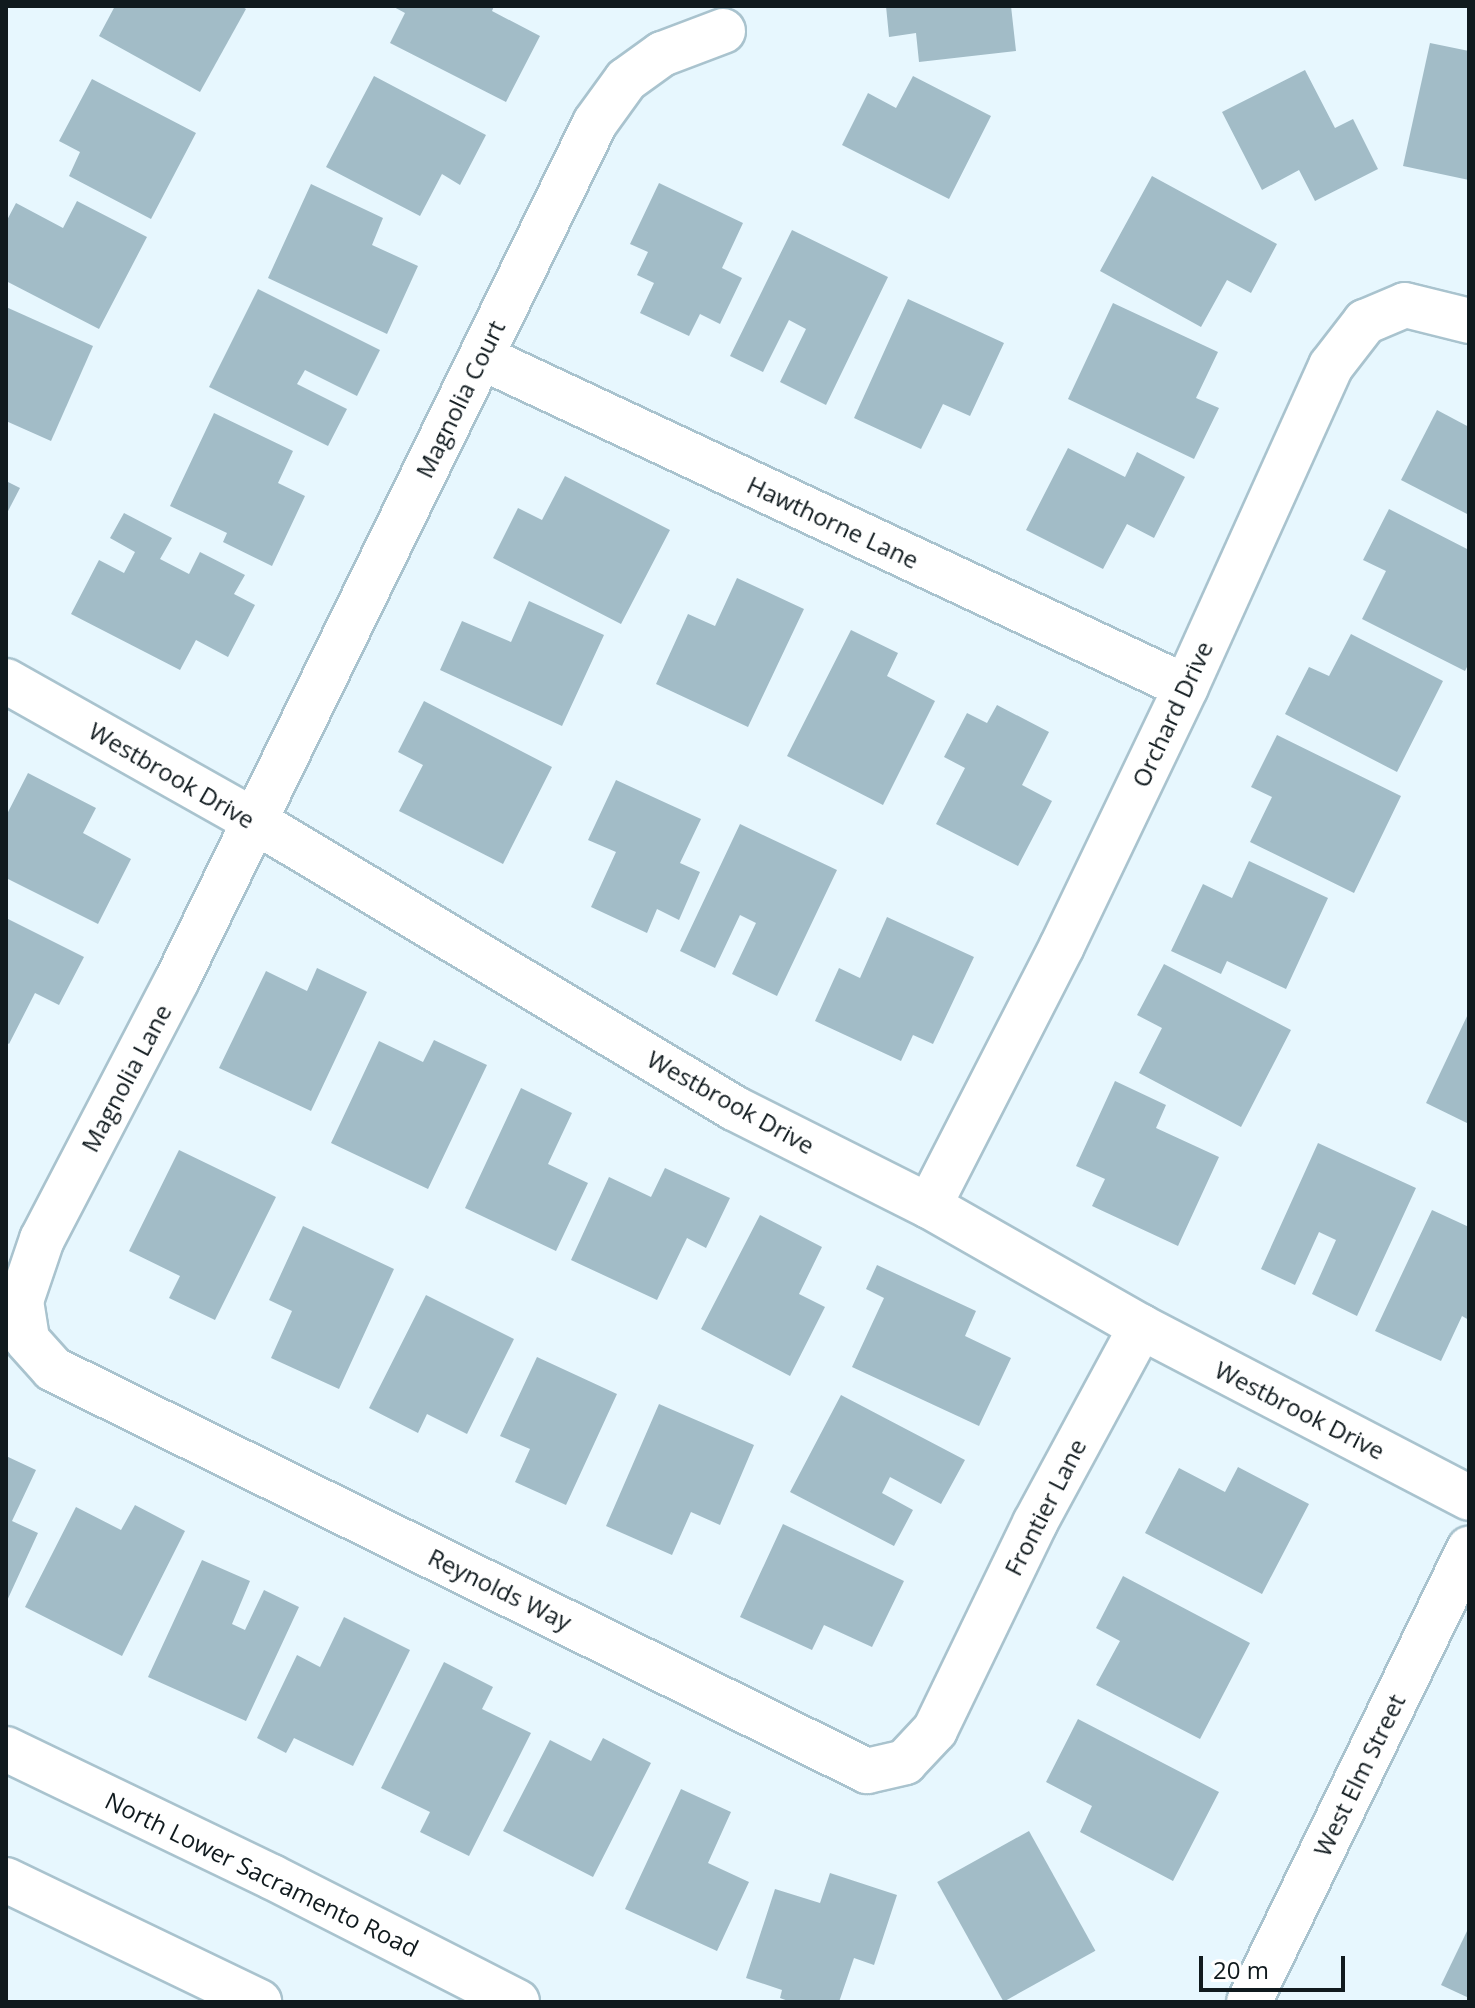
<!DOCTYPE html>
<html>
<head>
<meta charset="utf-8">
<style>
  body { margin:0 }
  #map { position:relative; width:1475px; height:2008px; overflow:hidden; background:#e7f7fe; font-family:"Open Sans",sans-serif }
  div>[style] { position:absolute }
  .building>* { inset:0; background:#a2bcc7; transform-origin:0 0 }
  .roads { filter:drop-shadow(2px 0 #a9c3ce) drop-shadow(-2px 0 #a9c3ce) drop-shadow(0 2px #a9c3ce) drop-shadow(0 -2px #a9c3ce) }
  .minor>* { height:44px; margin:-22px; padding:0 22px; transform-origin:22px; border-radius:22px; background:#fff }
  .tertiary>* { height:44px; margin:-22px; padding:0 22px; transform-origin:22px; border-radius:22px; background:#fff }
  .secondary>* { height:44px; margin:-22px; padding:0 22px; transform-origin:22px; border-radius:22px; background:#fff }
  span { translate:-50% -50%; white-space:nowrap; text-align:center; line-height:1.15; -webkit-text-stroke:6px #fff; paint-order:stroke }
  .street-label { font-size:24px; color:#101a1e }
  .frame { position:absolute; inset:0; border:8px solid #101a1e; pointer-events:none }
  .scale { position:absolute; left:1199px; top:1956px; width:146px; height:36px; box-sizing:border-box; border:4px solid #101a1e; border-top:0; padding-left:10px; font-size:24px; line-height:28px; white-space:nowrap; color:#101a1e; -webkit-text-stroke:6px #fff; paint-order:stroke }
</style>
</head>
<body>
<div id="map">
  <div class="building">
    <div style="clip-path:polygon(115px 6px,241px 6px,246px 9px,200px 92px,99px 36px)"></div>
    <div style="clip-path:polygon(392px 6px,494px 6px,492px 11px,540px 36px,506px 102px,390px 43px,405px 13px)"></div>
    <div style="clip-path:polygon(886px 6px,1011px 6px,1016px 51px,919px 62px,916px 33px,889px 37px)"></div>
    <div style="clip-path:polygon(1430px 43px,1469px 51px,1469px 180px,1403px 166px)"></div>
    <div style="clip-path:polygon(1305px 70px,1335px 128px,1353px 119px,1378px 169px,1315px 201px,1299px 170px,1262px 190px,1222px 112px)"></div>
    <div style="clip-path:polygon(374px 76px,486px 135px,460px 185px,442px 174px,420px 216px,326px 167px)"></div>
    <div style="clip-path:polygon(913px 76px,991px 116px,949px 199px,842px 145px,868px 93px,896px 108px)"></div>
    <div style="clip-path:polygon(92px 79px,196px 133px,151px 219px,69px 176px,80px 152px,59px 141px)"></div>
    <div style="clip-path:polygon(1152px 176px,1277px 244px,1251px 293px,1227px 280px,1201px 327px,1100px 271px)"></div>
    <div style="clip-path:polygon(659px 183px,743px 223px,722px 268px,742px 278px,720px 324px,700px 314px,689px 336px,640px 313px,654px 283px,637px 275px,648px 252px,630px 244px)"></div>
    <div style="clip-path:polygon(311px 184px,383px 218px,372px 245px,418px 266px,387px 334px,268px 278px)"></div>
    <div style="clip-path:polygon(77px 201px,147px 237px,99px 329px,6px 281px,6px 222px,16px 203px,63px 228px)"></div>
    <div style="clip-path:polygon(792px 230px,888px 277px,826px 405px,780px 382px,806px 329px,789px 320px,763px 372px,730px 356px)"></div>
    <div style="clip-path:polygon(258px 289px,380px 350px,357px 396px,305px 370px,297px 384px,347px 409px,328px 446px,209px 387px)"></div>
    <div style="clip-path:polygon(908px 299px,1004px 343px,970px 416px,943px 404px,921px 449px,854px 418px)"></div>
    <div style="clip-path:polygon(1113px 303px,1218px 352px,1196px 398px,1219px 408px,1194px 459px,1068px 399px)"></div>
    <div style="clip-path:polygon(6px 307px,93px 346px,51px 441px,6px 421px)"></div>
    <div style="clip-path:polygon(1437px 410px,1469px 427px,1469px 515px,1401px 480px)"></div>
    <div style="clip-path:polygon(214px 413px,293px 451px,278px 483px,305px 496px,272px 566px,223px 542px,227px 533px,170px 506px)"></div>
    <div style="clip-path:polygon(1068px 448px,1125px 477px,1137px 452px,1185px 477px,1154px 538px,1127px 524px,1103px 569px,1026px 530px)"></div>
    <div style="clip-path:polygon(565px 476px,670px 530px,621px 624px,493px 558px,518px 508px,542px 520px)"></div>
    <div style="clip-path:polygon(6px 481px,20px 488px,6px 515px)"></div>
    <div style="clip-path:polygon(1389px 509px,1469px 550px,1469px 663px,1465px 671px,1362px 619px,1386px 571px,1363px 560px)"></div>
    <div style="clip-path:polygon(124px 513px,172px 538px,160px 559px,189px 574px,200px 552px,245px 575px,234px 594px,255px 605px,228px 657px,196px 640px,180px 670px,71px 614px,99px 560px,124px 573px,135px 552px,110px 538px)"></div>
    <div style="clip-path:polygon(737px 578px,804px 609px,748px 727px,656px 684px,688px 614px,715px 626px)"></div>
    <div style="clip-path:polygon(529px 601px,604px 635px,562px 726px,440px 670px,462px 621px,511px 642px)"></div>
    <div style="clip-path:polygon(851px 630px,898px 653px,887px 676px,935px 701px,883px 805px,787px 756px)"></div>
    <div style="clip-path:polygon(1351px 634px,1443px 681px,1397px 772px,1285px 714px,1309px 667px,1329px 676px)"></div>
    <div style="clip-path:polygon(424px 701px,552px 767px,503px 864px,399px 811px,423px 765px,398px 752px)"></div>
    <div style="clip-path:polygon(997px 705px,1049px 732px,1022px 785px,1052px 801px,1018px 866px,936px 824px,965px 768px,944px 757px,967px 713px,987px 723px)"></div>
    <div style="clip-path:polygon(1277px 735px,1401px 796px,1354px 893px,1250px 842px,1272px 797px,1251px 787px)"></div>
    <div style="clip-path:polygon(28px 773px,96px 808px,83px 833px,131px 859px,98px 924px,6px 878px,6px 816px)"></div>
    <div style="clip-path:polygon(616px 780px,701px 819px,680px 863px,700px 872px,679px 920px,657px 909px,647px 933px,591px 907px,616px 852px,588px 840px)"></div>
    <div style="clip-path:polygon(740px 824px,837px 870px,777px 996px,732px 974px,756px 923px,740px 915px,715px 968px,680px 951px)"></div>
    <div style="clip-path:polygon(1249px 861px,1328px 898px,1286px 989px,1227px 961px,1221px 974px,1171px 951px,1203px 884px,1232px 898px)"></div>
    <div style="clip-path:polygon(887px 917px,974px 957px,933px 1044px,913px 1035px,901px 1061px,815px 1021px,839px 968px,860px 978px)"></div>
    <div style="clip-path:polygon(6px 918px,84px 957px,59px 1005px,35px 993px,9px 1044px,6px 1042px)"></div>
    <div style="clip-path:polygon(1164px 964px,1291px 1030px,1241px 1127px,1139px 1073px,1162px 1028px,1137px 1015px)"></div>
    <div style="clip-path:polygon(317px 968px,367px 992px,311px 1111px,219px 1068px,266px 971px,307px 991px)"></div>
    <div style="clip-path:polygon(1469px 1012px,1469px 1124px,1426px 1103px)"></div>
    <div style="clip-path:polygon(434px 1040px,487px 1065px,428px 1189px,331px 1143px,379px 1041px,423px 1062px)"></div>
    <div style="clip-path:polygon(1115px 1081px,1166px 1105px,1156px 1128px,1219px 1157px,1178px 1246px,1092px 1206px,1105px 1179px,1076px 1166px)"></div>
    <div style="clip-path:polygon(521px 1088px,572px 1113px,548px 1164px,588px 1183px,556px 1251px,465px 1208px)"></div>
    <div style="clip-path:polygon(1318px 1143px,1416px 1188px,1357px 1316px,1312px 1294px,1336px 1240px,1319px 1232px,1295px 1285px,1261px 1269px)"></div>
    <div style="clip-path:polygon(179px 1150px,276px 1197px,215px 1320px,169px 1298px,180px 1276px,129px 1251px)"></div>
    <div style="clip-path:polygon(665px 1168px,730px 1198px,706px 1248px,687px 1238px,657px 1300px,571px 1260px,609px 1177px,651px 1197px)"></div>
    <div style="clip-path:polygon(1432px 1210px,1469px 1227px,1469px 1320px,1462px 1316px,1441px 1361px,1375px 1331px)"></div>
    <div style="clip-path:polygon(760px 1215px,822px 1247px,799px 1294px,825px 1307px,790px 1376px,701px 1329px)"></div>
    <div style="clip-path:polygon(303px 1226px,394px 1269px,339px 1389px,271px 1358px,292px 1311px,269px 1300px)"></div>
    <div style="clip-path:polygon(877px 1265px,976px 1311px,965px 1336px,1011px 1358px,979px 1426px,852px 1367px,884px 1298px,866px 1289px)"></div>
    <div style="clip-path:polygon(426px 1295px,514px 1339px,467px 1434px,427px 1414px,418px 1433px,369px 1408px)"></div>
    <div style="clip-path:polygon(537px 1357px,617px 1394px,566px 1505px,515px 1482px,530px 1449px,500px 1436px)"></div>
    <div style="clip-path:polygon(841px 1395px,965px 1460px,941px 1504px,890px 1477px,882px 1493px,913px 1510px,894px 1546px,790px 1492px)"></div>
    <div style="clip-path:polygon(659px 1404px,754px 1445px,720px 1525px,691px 1512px,672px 1555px,606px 1526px)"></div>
    <div style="clip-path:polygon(6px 1456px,36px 1470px,12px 1521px,38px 1533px,6px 1603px)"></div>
    <div style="clip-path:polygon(1238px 1467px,1309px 1504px,1262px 1594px,1145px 1533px,1179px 1468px,1225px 1492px)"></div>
    <div style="clip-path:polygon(135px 1505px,185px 1531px,122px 1656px,25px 1607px,76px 1507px,121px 1530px)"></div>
    <div style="clip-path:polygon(783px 1524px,904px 1581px,872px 1647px,824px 1625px,812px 1650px,740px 1617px)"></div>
    <div style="clip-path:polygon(202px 1560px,250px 1581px,232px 1624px,245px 1630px,264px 1590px,299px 1607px,246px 1721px,148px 1677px)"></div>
    <div style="clip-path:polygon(1123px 1576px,1250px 1643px,1200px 1739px,1096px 1685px,1120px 1641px,1096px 1628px)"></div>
    <div style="clip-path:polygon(344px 1617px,410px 1650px,353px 1766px,294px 1738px,286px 1753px,257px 1738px,297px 1655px,320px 1667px)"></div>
    <div style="clip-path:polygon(444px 1662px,493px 1687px,482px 1709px,531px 1733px,469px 1856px,420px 1832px,430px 1812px,381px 1788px)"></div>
    <div style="clip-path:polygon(1078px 1719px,1219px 1792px,1173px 1881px,1080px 1832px,1092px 1806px,1046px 1782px)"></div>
    <div style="clip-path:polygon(603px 1738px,651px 1763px,593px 1877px,503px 1831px,550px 1740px,591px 1761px)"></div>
    <div style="clip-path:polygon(681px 1789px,731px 1812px,708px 1863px,749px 1882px,717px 1951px,625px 1909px)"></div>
    <div style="left:1029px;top:1831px;width:137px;height:105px;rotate:61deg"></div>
    <div style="clip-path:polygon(830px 1873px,897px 1895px,874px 1965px,854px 1958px,839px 2002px,791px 2002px,780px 1998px,782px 1990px,746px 1978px,775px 1889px,820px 1903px)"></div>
    <div style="clip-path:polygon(1469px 1927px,1469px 1998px,1441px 1985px)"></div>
  </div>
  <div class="roads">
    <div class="minor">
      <div style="left:723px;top:31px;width:65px;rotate:159.3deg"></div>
      <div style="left:662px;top:54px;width:44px;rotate:144.2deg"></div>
      <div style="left:626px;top:80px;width:53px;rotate:125.8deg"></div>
      <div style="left:595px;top:123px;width:954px;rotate:116deg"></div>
      <div style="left:177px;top:980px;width:292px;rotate:117.5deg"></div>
      <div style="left:42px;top:1239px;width:65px;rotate:108.7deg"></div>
      <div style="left:21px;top:1301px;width:39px;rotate:81deg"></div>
      <div style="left:27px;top:1340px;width:39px;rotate:48deg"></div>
      <div style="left:53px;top:1369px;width:908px;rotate:26.28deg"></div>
      <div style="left:867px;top:1771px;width:39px;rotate:-13deg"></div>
      <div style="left:905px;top:1762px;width:44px;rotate:-46.8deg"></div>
      <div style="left:935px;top:1730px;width:230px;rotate:-64.2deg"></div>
      <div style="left:1035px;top:1523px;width:223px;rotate:-61.6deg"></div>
      <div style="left:481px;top:357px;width:778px;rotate:25.08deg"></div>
      <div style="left:6px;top:681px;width:283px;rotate:29.4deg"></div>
      <div style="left:253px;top:820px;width:561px;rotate:30.91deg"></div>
      <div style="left:734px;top:1108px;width:218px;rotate:26.7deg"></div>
      <div style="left:929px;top:1206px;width:244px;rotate:29.7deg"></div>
      <div style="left:1141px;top:1327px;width:370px;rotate:27.5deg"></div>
      <div style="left:929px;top:1206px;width:292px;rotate:-62.9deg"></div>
      <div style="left:1062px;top:946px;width:287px;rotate:-64.4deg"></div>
      <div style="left:1186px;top:687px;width:352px;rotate:-65.7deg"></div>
      <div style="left:1331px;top:366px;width:56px;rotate:-52.3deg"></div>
      <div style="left:1365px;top:322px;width:43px;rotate:-23deg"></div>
      <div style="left:1405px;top:305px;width:66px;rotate:14deg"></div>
    </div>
    <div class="tertiary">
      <div style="left:1249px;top:2002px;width:504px;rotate:-64.1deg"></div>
    </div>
    <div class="secondary">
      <div style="left:6px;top:1749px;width:295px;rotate:25.7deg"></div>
      <div style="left:272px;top:1877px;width:275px;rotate:27deg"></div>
      <div style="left:6px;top:1880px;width:281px;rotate:25.7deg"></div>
    </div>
  </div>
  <div class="street-label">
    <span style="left:460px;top:399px;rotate:-64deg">Magnolia Court</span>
    <span style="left:833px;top:522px;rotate:25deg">Hawthorne Lane</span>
    <span style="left:1172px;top:714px;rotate:-65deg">Orchard Drive</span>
    <span style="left:172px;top:775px;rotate:30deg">Westbrook Drive</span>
    <span style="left:126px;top:1078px;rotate:-62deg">Magnolia Lane</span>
    <span style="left:731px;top:1102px;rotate:29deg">Westbrook Drive</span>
    <span style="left:1300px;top:1410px;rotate:27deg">Westbrook Drive</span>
    <span style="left:1045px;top:1507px;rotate:-63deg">Frontier Lane</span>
    <span style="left:500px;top:1589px;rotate:26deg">Reynolds Way</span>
    <span style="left:1359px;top:1775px;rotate:-64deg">West Elm Street</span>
    <span style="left:262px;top:1874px;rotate:26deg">North Lower Sacramento Road</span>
  </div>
  <div class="frame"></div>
  <div class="scale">20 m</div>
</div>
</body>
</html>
